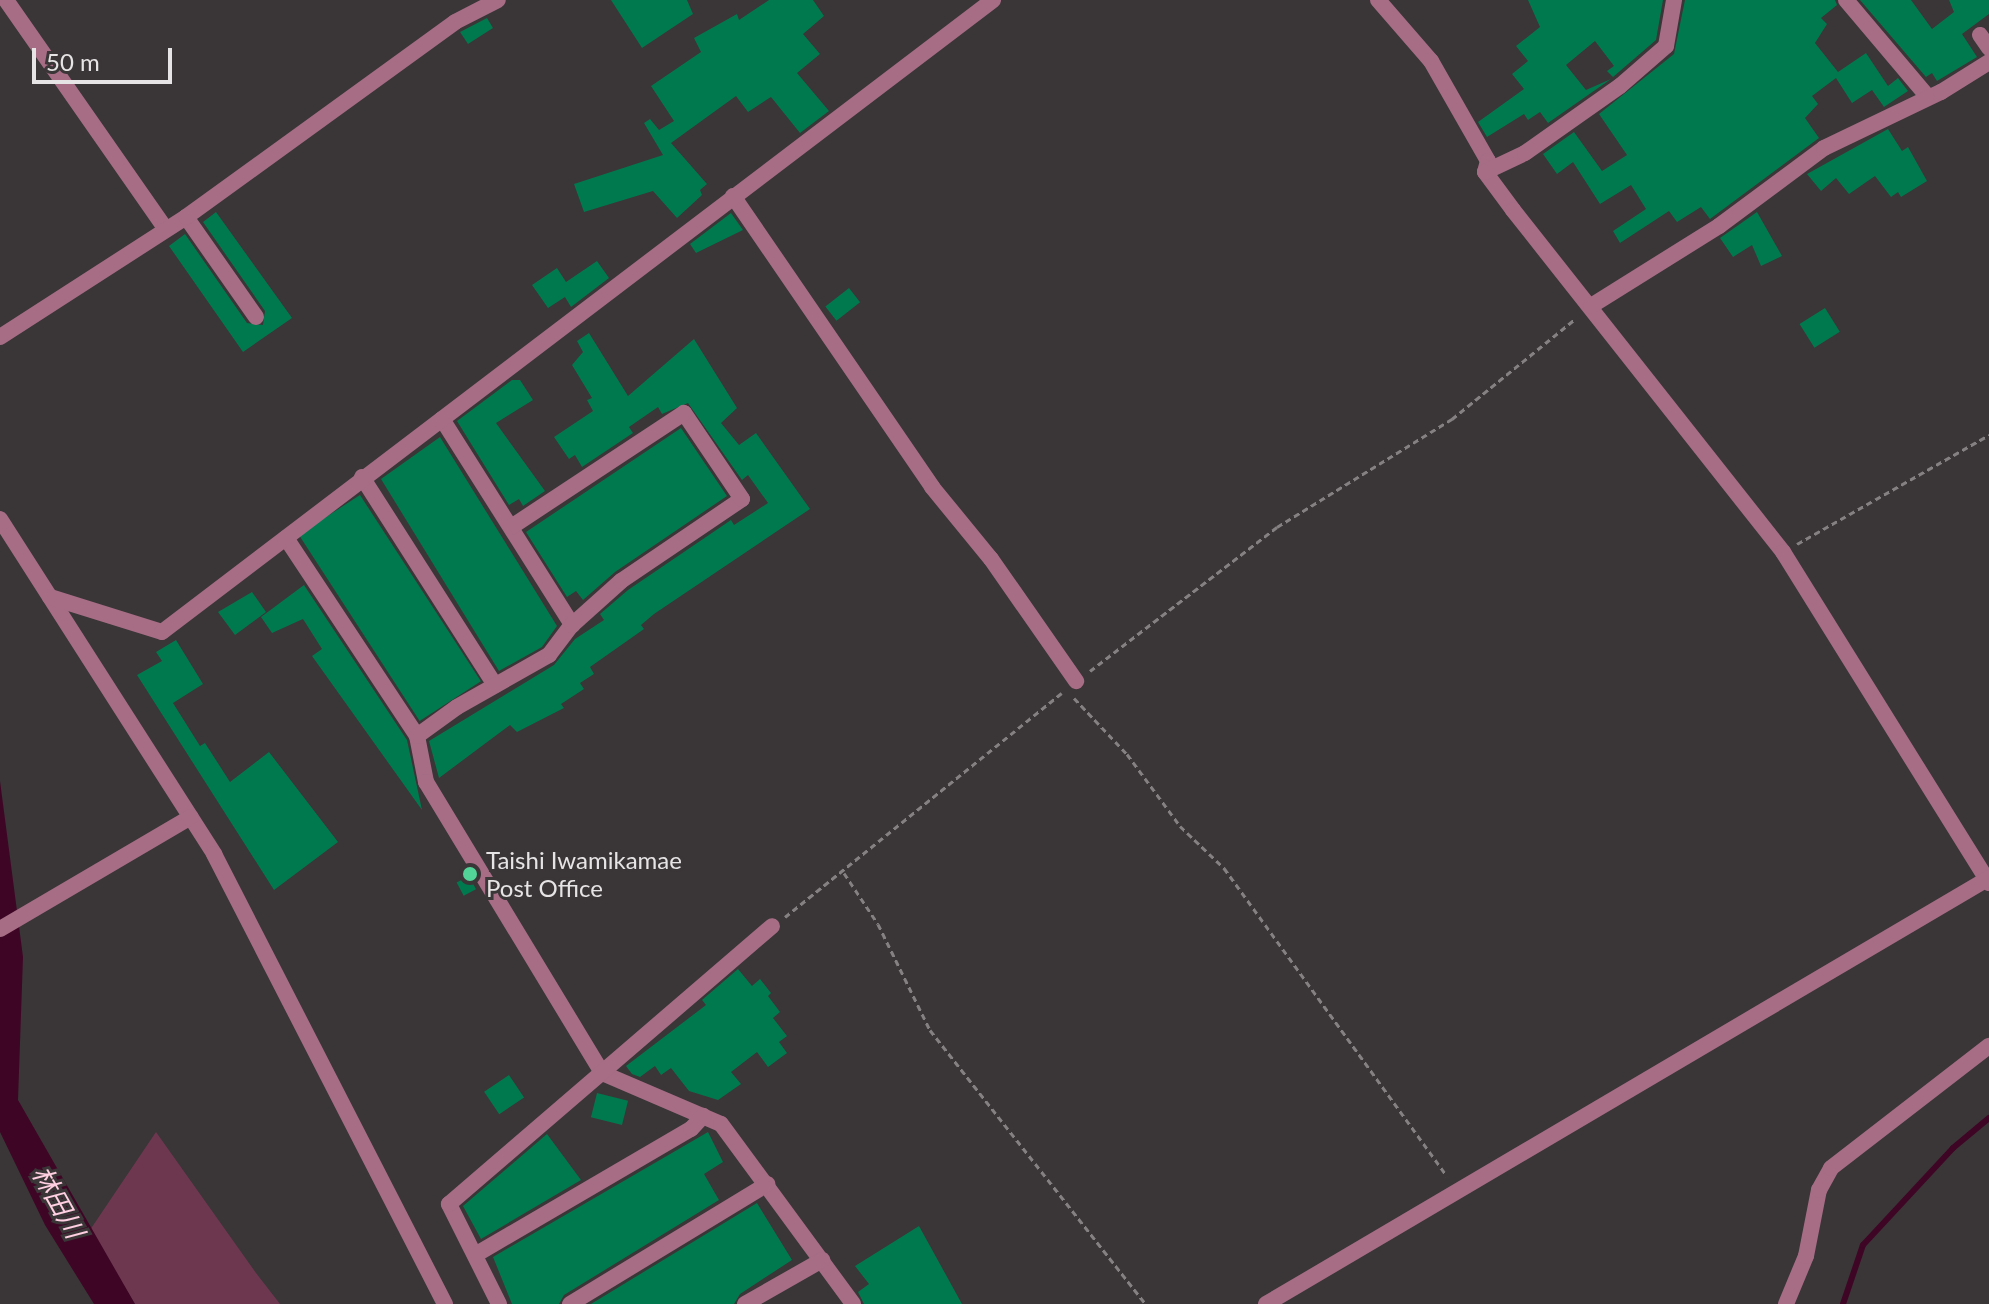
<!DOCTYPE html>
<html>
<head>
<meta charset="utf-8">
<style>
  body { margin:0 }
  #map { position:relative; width:1989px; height:1304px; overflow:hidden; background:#3a3537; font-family:Lato,"Noto Sans JP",sans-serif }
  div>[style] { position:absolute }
  .green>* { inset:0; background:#6e3750 }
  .water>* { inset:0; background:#3f0525 }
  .stream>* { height:6px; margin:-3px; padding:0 3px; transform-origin:3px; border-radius:3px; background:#3f0525 }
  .building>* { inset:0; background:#00794e; transform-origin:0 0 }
  .path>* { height:3px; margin-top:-1.5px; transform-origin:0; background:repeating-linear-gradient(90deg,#858182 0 6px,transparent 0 10px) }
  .minor>* { height:16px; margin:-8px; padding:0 8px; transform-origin:8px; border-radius:8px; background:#a66d85 }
  .dots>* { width:22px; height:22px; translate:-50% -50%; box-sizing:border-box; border:4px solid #3a3537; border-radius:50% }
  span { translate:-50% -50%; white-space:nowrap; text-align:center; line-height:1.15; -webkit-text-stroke:6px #3a3537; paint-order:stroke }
  .poi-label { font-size:24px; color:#e7e4e5 }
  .left { translate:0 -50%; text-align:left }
  .water-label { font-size:26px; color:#ffcfe2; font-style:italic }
  .scale { position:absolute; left:32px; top:48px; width:140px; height:36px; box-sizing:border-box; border:4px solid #e7e4e5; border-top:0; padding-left:10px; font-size:24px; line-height:28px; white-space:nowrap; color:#e7e4e5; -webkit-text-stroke:6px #3a3537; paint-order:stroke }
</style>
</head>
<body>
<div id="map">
  <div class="green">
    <div style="clip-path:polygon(156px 1132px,256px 1273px,280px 1304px,135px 1304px,90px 1230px)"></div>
  </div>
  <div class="water">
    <div style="clip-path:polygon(0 781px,23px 957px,18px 1100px,135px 1304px,94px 1304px,45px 1225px,0 1132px)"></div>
  </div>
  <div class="stream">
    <div style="left:1843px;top:1304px;width:62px;rotate:-71.3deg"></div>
    <div style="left:1863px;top:1245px;width:132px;rotate:-47.1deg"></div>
    <div style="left:1953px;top:1148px;width:47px;rotate:-39.8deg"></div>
  </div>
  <div class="building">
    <div style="clip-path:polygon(611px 0,687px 0,693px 14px,642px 48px)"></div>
    <div style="clip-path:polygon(769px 0,813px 0,824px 16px,803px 34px,820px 54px,797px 73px,829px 111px,800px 133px,771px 97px,748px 112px,736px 96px,671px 143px,707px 184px,700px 190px,702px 195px,677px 218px,653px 191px,584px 212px,574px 184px,663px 155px,644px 123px,650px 119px,659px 130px,674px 121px,651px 86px,701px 52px,694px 38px,737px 14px,739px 20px)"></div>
    <div style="clip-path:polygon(1528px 0,1663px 0,1656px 40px,1613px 77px,1607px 71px,1614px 66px,1595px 41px,1566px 65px,1586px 90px,1611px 79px,1548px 123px,1540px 112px,1528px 120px,1524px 114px,1487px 137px,1478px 122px,1524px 89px,1512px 74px,1528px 61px,1516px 46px,1540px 27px)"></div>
    <div style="clip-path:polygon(1685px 0,1835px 0,1837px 5px,1821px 18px,1827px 24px,1815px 43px,1838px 72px,1866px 53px,1888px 86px,1898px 78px,1908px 91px,1884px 107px,1872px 90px,1852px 103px,1836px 78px,1812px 96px,1818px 104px,1805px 118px,1819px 138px,1710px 219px,1701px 207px,1677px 222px,1669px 211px,1620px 243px,1613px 231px,1646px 209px,1631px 185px,1600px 204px,1573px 162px,1557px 174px,1543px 154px,1574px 132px,1602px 171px,1627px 155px,1599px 114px,1674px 54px)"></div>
    <div style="clip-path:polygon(1860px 0,1911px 0,1932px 29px,1954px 12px,1949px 0,1989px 0,1989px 14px,1962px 34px,1977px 57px,1937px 81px,1932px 73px,1926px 77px)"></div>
    <div style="clip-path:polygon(487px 18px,493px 28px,468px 44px,460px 32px)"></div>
    <div style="clip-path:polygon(1888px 129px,1902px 151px,1908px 147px,1927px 181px,1901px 197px,1898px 192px,1891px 197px,1875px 176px,1849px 194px,1836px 178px,1821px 191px,1807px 174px)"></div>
    <div style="clip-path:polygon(216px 212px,292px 318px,243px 352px,169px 246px,185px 234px,247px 323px,263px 325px,265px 311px,203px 222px)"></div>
    <div style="clip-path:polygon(1757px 212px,1782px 256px,1761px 266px,1752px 245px,1733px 257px,1720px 238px)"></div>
    <div style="clip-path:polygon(731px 213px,743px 230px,696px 253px,690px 244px)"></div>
    <div style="clip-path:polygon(597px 261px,609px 278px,571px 307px,565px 297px,548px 308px,532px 285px,557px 268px,566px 282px)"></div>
    <div style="left:849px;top:288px;width:18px;height:30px;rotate:52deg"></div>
    <div style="left:1825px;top:308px;width:28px;height:30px;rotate:58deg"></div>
    <div style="clip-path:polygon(589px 333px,628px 396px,694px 339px,737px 408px,721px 423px,739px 445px,756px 433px,810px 509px,654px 614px,641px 625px,644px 629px,590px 667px,594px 674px,580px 683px,584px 689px,561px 704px,564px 708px,517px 732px,510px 725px,439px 778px,429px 741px,554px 665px,575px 639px,604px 620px,600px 614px,628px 590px,731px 520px,734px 525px,768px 503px,748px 475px,742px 480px,688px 403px,662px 414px,658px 407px,629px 427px,633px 433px,582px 467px,575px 455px,569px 459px,554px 437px,593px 411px,587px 400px,592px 398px,572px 365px,583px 352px,577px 341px)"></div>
    <div style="clip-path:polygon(512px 380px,520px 380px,533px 400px,496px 423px,545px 491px,523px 506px,519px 499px,509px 505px,457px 421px)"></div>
    <div style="clip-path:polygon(681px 428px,727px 496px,615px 572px,583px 600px,576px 591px,567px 597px,526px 532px)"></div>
    <div style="clip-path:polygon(440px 437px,557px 626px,542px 647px,499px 671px,381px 479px)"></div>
    <div style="left:360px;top:495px;width:222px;height:73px;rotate:57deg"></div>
    <div style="clip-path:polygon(304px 585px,407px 740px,422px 810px,312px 656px,322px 649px,303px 619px,272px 633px,261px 617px)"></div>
    <div style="clip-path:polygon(252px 592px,266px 612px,235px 635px,218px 612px)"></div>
    <div style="clip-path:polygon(176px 640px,203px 684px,173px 703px,200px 746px,205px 743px,230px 782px,269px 752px,338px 842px,274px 890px,137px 675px,162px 661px,156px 652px)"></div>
    <div style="left:469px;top:876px;width:15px;height:14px;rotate:62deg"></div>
    <div style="clip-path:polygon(738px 969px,752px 986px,760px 979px,771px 993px,768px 996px,780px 1012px,773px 1018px,787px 1036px,779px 1042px,787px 1053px,768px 1067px,757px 1052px,731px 1072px,741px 1084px,718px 1100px,689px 1091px,671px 1068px,661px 1075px,655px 1066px,640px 1077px,632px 1074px,626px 1066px,706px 1005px,702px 1000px)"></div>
    <div style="left:509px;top:1075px;width:27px;height:30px;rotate:56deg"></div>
    <div style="left:597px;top:1093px;width:32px;height:25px;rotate:14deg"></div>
    <div style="clip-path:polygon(708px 1132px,723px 1162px,704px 1174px,719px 1200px,564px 1295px,559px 1304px,512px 1304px,493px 1257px)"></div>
    <div style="clip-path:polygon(547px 1134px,581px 1180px,481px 1239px,463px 1206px)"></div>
    <div style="clip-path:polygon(757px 1203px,792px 1260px,740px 1294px,734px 1304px,591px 1304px)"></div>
    <div style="clip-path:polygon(919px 1226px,962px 1304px,864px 1304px,858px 1292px,869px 1284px,855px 1266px)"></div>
  </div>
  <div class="path">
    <div style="left:1797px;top:544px;width:221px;rotate:-29.6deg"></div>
    <div style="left:1090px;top:671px;width:236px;rotate:-37.6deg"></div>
    <div style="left:1277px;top:527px;width:206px;rotate:-31.7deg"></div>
    <div style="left:1452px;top:419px;width:159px;rotate:-39.1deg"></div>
    <div style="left:1074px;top:698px;width:77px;rotate:46.6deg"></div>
    <div style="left:1127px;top:754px;width:89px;rotate:53.6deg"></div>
    <div style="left:1180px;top:826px;width:61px;rotate:43.7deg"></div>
    <div style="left:1224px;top:868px;width:380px;rotate:54.1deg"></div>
    <div style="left:844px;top:873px;width:61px;rotate:56.3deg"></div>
    <div style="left:878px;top:924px;width:118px;rotate:63.9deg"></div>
    <div style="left:930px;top:1030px;width:349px;rotate:51.8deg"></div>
    <div style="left:785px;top:917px;width:356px;rotate:-39deg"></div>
  </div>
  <div class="minor">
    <div style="left:6px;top:0;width:279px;rotate:55.1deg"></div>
    <div style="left:1378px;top:0;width:81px;rotate:49deg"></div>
    <div style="left:1431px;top:61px;width:115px;rotate:60.3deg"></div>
    <div style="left:1488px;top:161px;width:11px;rotate:105deg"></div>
    <div style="left:1485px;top:172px;width:47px;rotate:53.6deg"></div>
    <div style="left:1513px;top:210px;width:436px;rotate:51.7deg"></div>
    <div style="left:1783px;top:552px;width:390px;rotate:58.1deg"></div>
    <div style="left:1846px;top:0;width:126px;rotate:49.8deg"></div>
    <div style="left:1980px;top:35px;width:16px;rotate:55deg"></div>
    <div style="left:1485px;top:172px;width:44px;rotate:-25.4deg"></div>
    <div style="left:1525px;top:153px;width:116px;rotate:-35.2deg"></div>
    <div style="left:1620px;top:86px;width:61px;rotate:-41deg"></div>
    <div style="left:1666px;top:46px;width:47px;rotate:-80.1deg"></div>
    <div style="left:733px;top:196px;width:353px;rotate:55.6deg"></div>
    <div style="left:932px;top:487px;width:93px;rotate:50.7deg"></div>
    <div style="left:991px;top:559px;width:149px;rotate:55.1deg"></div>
    <div style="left:186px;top:217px;width:122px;rotate:55deg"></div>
    <div style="left:1591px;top:306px;width:151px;rotate:-32deg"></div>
    <div style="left:1719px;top:226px;width:131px;rotate:-36.6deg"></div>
    <div style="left:1824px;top:148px;width:130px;rotate:-25.6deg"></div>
    <div style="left:1941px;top:92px;width:57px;rotate:-32deg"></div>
    <div style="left:0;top:337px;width:221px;rotate:-32.8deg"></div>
    <div style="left:186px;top:217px;width:332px;rotate:-35.9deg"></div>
    <div style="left:455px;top:22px;width:48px;rotate:-27.1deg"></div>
    <div style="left:442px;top:419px;width:244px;rotate:57.7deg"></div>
    <div style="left:362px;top:477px;width:247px;rotate:57.4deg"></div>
    <div style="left:0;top:519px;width:398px;rotate:57.4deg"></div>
    <div style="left:214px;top:854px;width:506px;rotate:62.83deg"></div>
    <div style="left:286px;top:538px;width:237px;rotate:56.5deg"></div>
    <div style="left:417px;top:736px;width:47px;rotate:78.9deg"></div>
    <div style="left:426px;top:782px;width:340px;rotate:58.8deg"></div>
    <div style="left:602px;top:1073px;width:129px;rotate:23.2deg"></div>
    <div style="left:721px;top:1124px;width:223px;rotate:53.7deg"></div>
    <div style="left:50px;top:597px;width:117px;rotate:17.4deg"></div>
    <div style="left:162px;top:632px;width:1044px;rotate:-37.25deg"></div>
    <div style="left:417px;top:736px;width:49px;rotate:-35.9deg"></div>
    <div style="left:457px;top:707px;width:106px;rotate:-29.5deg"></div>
    <div style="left:549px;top:655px;width:38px;rotate:-53deg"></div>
    <div style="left:572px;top:625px;width:66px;rotate:-41.9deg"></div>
    <div style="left:621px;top:581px;width:146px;rotate:-34.1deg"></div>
    <div style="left:742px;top:499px;width:104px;rotate:-124deg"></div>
    <div style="left:684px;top:413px;width:207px;rotate:146.6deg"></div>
    <div style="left:0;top:929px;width:221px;rotate:-30.4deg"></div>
    <div style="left:475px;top:1255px;width:250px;rotate:-30.3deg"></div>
    <div style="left:691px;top:1129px;width:18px;rotate:-47deg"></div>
    <div style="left:499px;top:1304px;width:112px;rotate:-116.6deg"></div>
    <div style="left:449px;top:1204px;width:426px;rotate:-40.7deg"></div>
    <div style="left:570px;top:1304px;width:231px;rotate:-31.3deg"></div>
    <div style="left:745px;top:1304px;width:89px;rotate:-29.7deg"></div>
    <div style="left:1266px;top:1304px;width:839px;rotate:-30.51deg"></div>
    <div style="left:1786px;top:1304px;width:52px;rotate:-67.4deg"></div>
    <div style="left:1806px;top:1256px;width:67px;rotate:-78.9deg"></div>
    <div style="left:1819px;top:1190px;width:25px;rotate:-61deg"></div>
    <div style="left:1831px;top:1168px;width:200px;rotate:-37.7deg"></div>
  </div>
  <div class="dots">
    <div style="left:470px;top:874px;background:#52d397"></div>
  </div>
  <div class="poi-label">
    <span class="left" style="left:486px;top:874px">Taishi Iwamikamae<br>Post Office</span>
  </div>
  <div class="water-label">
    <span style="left:58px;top:1202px;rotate:61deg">林田川</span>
  </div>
  <div class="scale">50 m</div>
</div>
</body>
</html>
